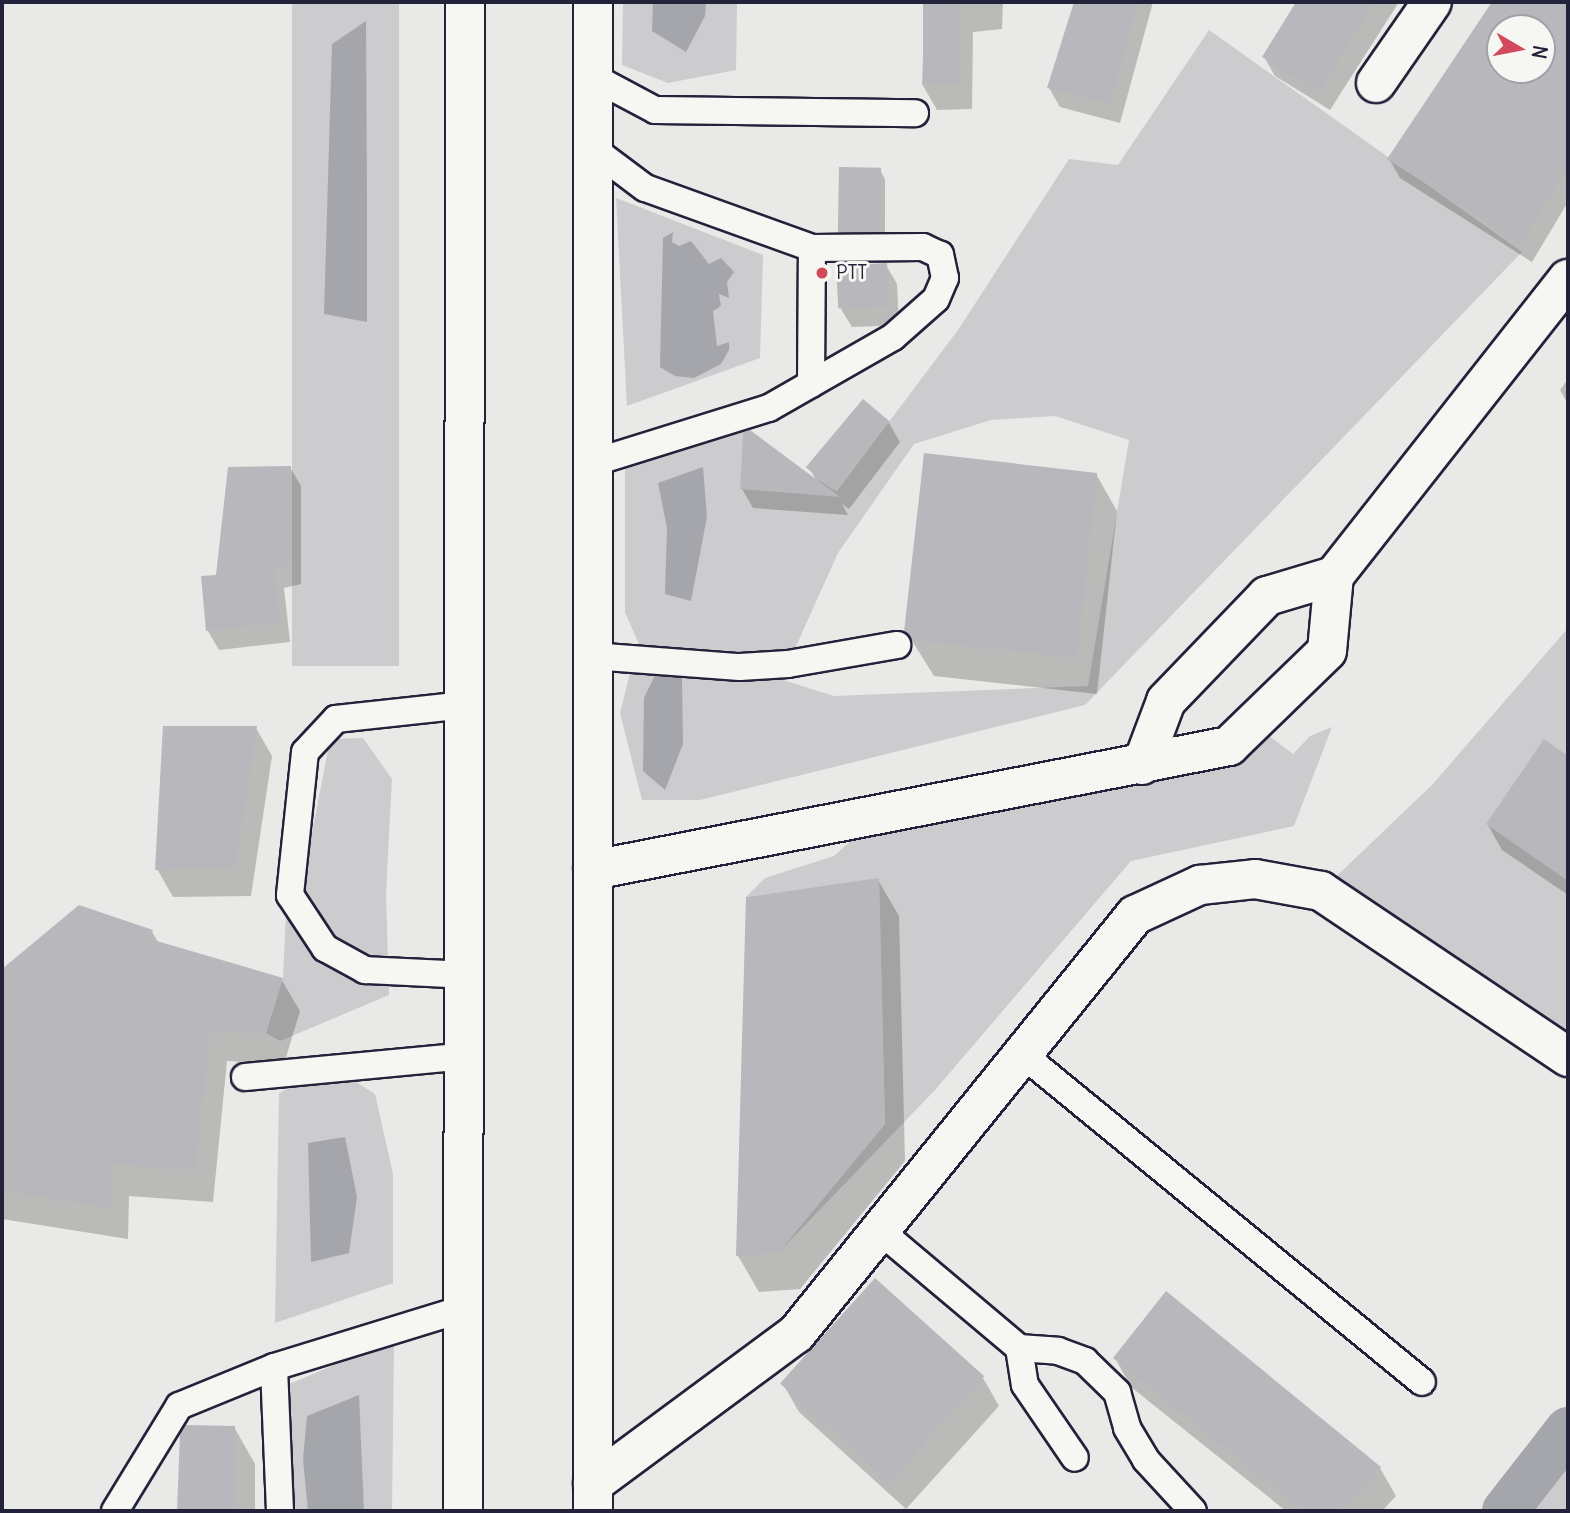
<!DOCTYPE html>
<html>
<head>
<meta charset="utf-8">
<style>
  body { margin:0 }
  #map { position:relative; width:1570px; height:1513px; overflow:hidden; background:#e9e9e7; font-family:Delius,sans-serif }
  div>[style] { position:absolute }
  .green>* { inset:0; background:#ccccce; transform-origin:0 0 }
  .water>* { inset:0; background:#a5a5ac }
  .shadow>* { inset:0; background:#0003 }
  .canal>* { height:46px; margin:-23px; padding:0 23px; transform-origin:23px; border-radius:23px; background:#a5a5ac }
  .building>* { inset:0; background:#b8b8bc; transform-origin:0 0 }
  .roads { filter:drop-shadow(2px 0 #22223b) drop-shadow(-2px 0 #22223b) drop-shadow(0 2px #22223b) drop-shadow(0 -2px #22223b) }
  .service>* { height:26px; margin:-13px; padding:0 13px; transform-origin:13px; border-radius:13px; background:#f6f6f2 }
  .minor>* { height:38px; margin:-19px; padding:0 19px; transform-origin:19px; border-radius:19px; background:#f6f6f2 }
  .primary>* { height:38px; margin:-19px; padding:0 19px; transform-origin:19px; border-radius:19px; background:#f6f6f2 }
  .dots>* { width:19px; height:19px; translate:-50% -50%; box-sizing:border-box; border:4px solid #f6f6f2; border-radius:50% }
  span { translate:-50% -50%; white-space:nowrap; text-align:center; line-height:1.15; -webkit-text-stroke:6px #f6f6f2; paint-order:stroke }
  .poi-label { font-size:19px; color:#22223b }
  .left { translate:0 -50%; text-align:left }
  .frame { position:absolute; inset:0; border:4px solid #22223b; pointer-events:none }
  .north { position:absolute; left:1486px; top:14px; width:70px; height:70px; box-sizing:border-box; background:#f6f6f2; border:2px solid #a1a1a9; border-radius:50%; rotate:100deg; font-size:19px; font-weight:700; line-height:28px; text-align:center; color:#22223b }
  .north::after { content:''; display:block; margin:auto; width:24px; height:32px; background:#d1495b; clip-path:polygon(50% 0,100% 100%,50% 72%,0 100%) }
</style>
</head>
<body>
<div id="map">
  <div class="green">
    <div style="left:292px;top:2px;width:107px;height:664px"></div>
    <div style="clip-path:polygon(623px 2px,737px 2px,736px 70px,668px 83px,622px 65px)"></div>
    <div style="clip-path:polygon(evenodd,1209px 30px,1522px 252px,1085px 705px,700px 800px,642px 800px,620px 713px,634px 657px,644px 656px,625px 612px,625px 468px,744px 425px,740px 489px,816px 479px,837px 491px,958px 330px,1069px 159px,1118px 165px,1209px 30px,1055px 416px,1129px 440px,1088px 686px,834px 696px,741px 667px,788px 664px,838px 553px,914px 444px,991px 420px,1055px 416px)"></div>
    <div style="clip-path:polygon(616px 198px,763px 255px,760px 358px,627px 406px)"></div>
    <div style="clip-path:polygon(1568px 628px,1568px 1057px,1321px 891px,1432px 785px)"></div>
    <div style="clip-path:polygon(1332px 727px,1294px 826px,1131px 861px,935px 1090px,779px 1252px,885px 1124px,879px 879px,746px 897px,765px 878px,834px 856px,862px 831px,1259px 728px,1293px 754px,1310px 736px)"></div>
    <div style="clip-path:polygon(363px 738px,392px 779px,386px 893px,389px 995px,280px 1041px,266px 1033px,283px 978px,288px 869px,310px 844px,330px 739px)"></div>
    <div style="clip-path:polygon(332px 1067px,375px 1094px,393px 1174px,393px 1283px,275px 1323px,279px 1093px)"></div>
    <div style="clip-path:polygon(394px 1340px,392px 1511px,277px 1511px,275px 1390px)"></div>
    <div style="clip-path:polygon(1566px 1433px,1568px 1511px,1505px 1511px)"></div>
  </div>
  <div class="water">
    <div style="clip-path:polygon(653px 2px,706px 2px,705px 16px,686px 52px,652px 31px)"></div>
    <div style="clip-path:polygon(366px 21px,367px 203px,367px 322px,324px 314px,332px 44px)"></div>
    <div style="clip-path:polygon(673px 232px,672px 242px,679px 246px,691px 241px,709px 264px,721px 258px,734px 272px,727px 282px,729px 298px,719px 294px,721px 306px,713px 311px,717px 346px,729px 342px,729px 350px,721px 364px,694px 378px,675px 376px,660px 367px,663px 238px)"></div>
    <div style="clip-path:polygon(703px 467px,707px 517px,691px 601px,665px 594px,667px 528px,658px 483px)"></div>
    <div style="clip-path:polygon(656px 673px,682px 678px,683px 744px,665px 790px,643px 771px,644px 698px)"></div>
    <div style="clip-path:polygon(345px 1137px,357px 1197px,349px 1253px,311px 1262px,308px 1143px)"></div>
    <div style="clip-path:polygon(359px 1395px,364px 1511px,308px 1511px,303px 1459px,307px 1416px)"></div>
  </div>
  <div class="shadow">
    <div style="clip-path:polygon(925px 2px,1003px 2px,1002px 29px,973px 32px,972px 109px,937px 110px,922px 84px)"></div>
    <div style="clip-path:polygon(1076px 2px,1153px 2px,1120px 123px,1060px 107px,1049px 88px)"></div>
    <div style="clip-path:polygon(1299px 2px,1399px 2px,1330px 110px,1275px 76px,1264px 57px)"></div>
    <div style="clip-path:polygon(evenodd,1492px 2px,1568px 2px,1568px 202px,1532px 262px,1400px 178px,1389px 159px,1492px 2px,1500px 28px,1542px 28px,1542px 70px,1500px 70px,1500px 28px)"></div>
    <div style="clip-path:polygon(880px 170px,885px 179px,885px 240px,845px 241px,839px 232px)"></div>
    <div style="clip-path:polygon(886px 265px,897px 284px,899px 325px,852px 327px,841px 309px)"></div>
    <div style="clip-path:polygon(1568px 379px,1568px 404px,1560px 390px)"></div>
    <div style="clip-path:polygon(889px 423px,900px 442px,849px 509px,842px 504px,848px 515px,753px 508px,742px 489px,817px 482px,810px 469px)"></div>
    <div style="clip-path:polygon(290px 467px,301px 486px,301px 584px,284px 588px,290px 642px,219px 650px,208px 631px,203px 578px,218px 576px)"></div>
    <div style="clip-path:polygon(1096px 474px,1117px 511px,1097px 694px,934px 676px,906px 631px)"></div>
    <div style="clip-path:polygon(256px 728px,272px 756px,251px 896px,173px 897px,157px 869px)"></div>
    <div style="clip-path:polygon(1544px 742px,1568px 758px,1568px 895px,1502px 850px,1488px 825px)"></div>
    <div style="clip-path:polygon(878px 880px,899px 916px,905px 1161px,800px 1289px,759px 1292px,738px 1256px,747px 899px)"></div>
    <div style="clip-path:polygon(152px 932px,159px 943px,281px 979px,300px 1011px,284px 1064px,227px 1061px,213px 1202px,129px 1196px,128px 1239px,2px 1219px,2px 974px,6px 967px)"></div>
    <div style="clip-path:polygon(1166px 1293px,1380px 1468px,1396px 1496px,1382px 1511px,1286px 1511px,1131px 1387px,1115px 1358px)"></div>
    <div style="clip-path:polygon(983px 1378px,999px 1406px,906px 1509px,799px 1412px,783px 1384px)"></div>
    <div style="clip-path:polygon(234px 1427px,255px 1464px,255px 1511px,179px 1511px,182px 1434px)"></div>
  </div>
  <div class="canal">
    <div style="left:1505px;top:1511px;width:103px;rotate:-52.1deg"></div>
  </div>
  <div class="building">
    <div style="left:923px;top:2px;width:36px;height:83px"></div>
    <div style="clip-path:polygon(1074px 2px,1138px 2px,1110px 104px,1047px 88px)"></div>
    <div style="clip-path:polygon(1296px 2px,1374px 2px,1319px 92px,1262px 57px)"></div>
    <div style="clip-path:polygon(evenodd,1492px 2px,1568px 2px,1568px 166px,1521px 244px,1387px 159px,1492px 2px,1500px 28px,1542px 28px,1542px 70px,1500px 70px,1500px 28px)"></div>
    <div style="left:839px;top:167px;width:42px;height:65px;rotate:1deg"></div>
    <div style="left:887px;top:263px;width:43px;height:51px;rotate:87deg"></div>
    <div style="left:863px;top:399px;width:35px;height:89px;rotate:40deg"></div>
    <div style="clip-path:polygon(750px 430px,840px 497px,740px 489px,743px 433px)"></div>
    <div style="clip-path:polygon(924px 453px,1097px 473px,1077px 658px,912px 640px,904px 632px)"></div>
    <div style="clip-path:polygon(291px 466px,291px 565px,274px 569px,280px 623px,206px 631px,201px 576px,216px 575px,228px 467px)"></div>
    <div style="clip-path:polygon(163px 726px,257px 726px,235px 868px,155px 870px)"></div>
    <div style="clip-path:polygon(1544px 739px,1568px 756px,1568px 881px,1486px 824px)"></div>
    <div style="clip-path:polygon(879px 878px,885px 1124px,779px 1252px,736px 1256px,746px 897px)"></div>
    <div style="clip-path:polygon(79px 905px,153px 930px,150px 939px,283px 978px,266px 1033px,210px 1030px,195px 1170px,112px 1164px,110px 1208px,2px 1191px,2px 969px)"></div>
    <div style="left:875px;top:1278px;width:147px;height:142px;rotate:42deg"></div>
    <div style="clip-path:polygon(1166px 1291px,1381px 1467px,1340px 1511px,1303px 1511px,1113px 1358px)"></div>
    <div style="clip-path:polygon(186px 1425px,235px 1426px,235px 1511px,177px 1511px,180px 1434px)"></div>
  </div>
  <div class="roads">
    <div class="service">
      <div style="left:593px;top:77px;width:70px;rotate:28deg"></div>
      <div style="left:655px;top:110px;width:260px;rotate:0.7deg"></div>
      <div style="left:811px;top:384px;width:136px;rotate:-89.6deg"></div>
      <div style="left:592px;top:463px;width:185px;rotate:-17.3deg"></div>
      <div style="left:769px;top:408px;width:143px;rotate:-29.8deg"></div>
      <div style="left:893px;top:337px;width:57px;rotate:-41.5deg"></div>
      <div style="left:936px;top:299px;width:23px;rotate:-67deg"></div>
      <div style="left:945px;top:278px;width:24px;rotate:-102deg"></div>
      <div style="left:940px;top:255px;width:19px;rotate:-155deg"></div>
      <div style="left:923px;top:247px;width:111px;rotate:179.5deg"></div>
      <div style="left:812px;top:248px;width:177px;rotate:-160.2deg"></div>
      <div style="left:645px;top:188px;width:66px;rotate:-143deg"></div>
      <div style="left:592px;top:656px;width:148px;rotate:4.3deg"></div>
      <div style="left:740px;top:667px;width:48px;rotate:-3.6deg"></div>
      <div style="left:788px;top:664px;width:111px;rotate:-9.9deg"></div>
      <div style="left:465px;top:705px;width:130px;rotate:173.8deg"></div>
      <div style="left:336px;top:719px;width:45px;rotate:133.2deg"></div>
      <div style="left:305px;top:752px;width:144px;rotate:96deg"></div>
      <div style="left:290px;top:895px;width:64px;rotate:56.6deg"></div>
      <div style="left:325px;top:948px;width:46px;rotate:28.8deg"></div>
      <div style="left:365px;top:970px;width:101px;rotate:2.8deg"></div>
      <div style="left:1022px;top:1054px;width:517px;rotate:39.35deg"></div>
      <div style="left:245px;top:1077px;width:222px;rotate:-5.4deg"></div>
      <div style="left:879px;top:1230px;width:183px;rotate:40.1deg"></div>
      <div style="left:1019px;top:1348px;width:39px;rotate:4deg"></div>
      <div style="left:1058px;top:1351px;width:29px;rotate:20deg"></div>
      <div style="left:1085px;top:1361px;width:45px;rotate:44.1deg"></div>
      <div style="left:1117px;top:1392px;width:37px;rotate:74deg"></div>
      <div style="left:1127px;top:1428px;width:37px;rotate:59deg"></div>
      <div style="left:1146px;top:1460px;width:69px;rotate:47.3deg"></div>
      <div style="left:1019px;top:1348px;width:37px;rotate:81deg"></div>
      <div style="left:1025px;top:1385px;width:88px;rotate:55.6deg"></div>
      <div style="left:115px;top:1511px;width:123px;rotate:-58.6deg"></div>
      <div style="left:179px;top:1406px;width:103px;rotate:-22.3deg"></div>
      <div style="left:280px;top:1511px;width:144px;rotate:-92.4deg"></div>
      <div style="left:274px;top:1367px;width:201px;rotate:-17.1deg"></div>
    </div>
    <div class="minor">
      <div style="left:1376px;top:83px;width:98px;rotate:-55.3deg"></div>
      <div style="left:1142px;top:765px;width:68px;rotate:-69.4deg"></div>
      <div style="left:1166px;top:701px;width:146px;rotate:-46.1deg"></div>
      <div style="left:1267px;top:596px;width:70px;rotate:-16.6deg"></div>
      <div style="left:593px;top:870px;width:648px;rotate:-11.03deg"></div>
      <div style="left:1229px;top:746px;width:136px;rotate:-44.1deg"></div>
      <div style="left:1327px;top:651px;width:75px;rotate:-84.7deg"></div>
      <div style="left:1334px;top:576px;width:378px;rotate:-51.8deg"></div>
      <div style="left:593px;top:1484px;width:252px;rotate:-36.5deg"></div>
      <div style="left:796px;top:1334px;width:539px;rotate:-51.02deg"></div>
      <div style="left:1135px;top:915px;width:72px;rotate:-24.8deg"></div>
      <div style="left:1200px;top:885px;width:55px;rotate:-6.2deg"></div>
      <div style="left:1255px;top:879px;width:67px;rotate:10.3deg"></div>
      <div style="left:1321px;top:891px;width:298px;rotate:33.9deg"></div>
    </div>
    <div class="primary">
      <div style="left:593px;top:2px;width:1509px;rotate:90deg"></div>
      <div style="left:463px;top:1511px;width:1509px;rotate:-89.92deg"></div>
    </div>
  </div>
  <div class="dots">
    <div style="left:822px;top:273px;background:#d1495b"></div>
  </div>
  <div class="poi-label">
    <span class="left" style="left:836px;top:273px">PTT</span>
  </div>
  <div class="frame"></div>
  <div class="north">N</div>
</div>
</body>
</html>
